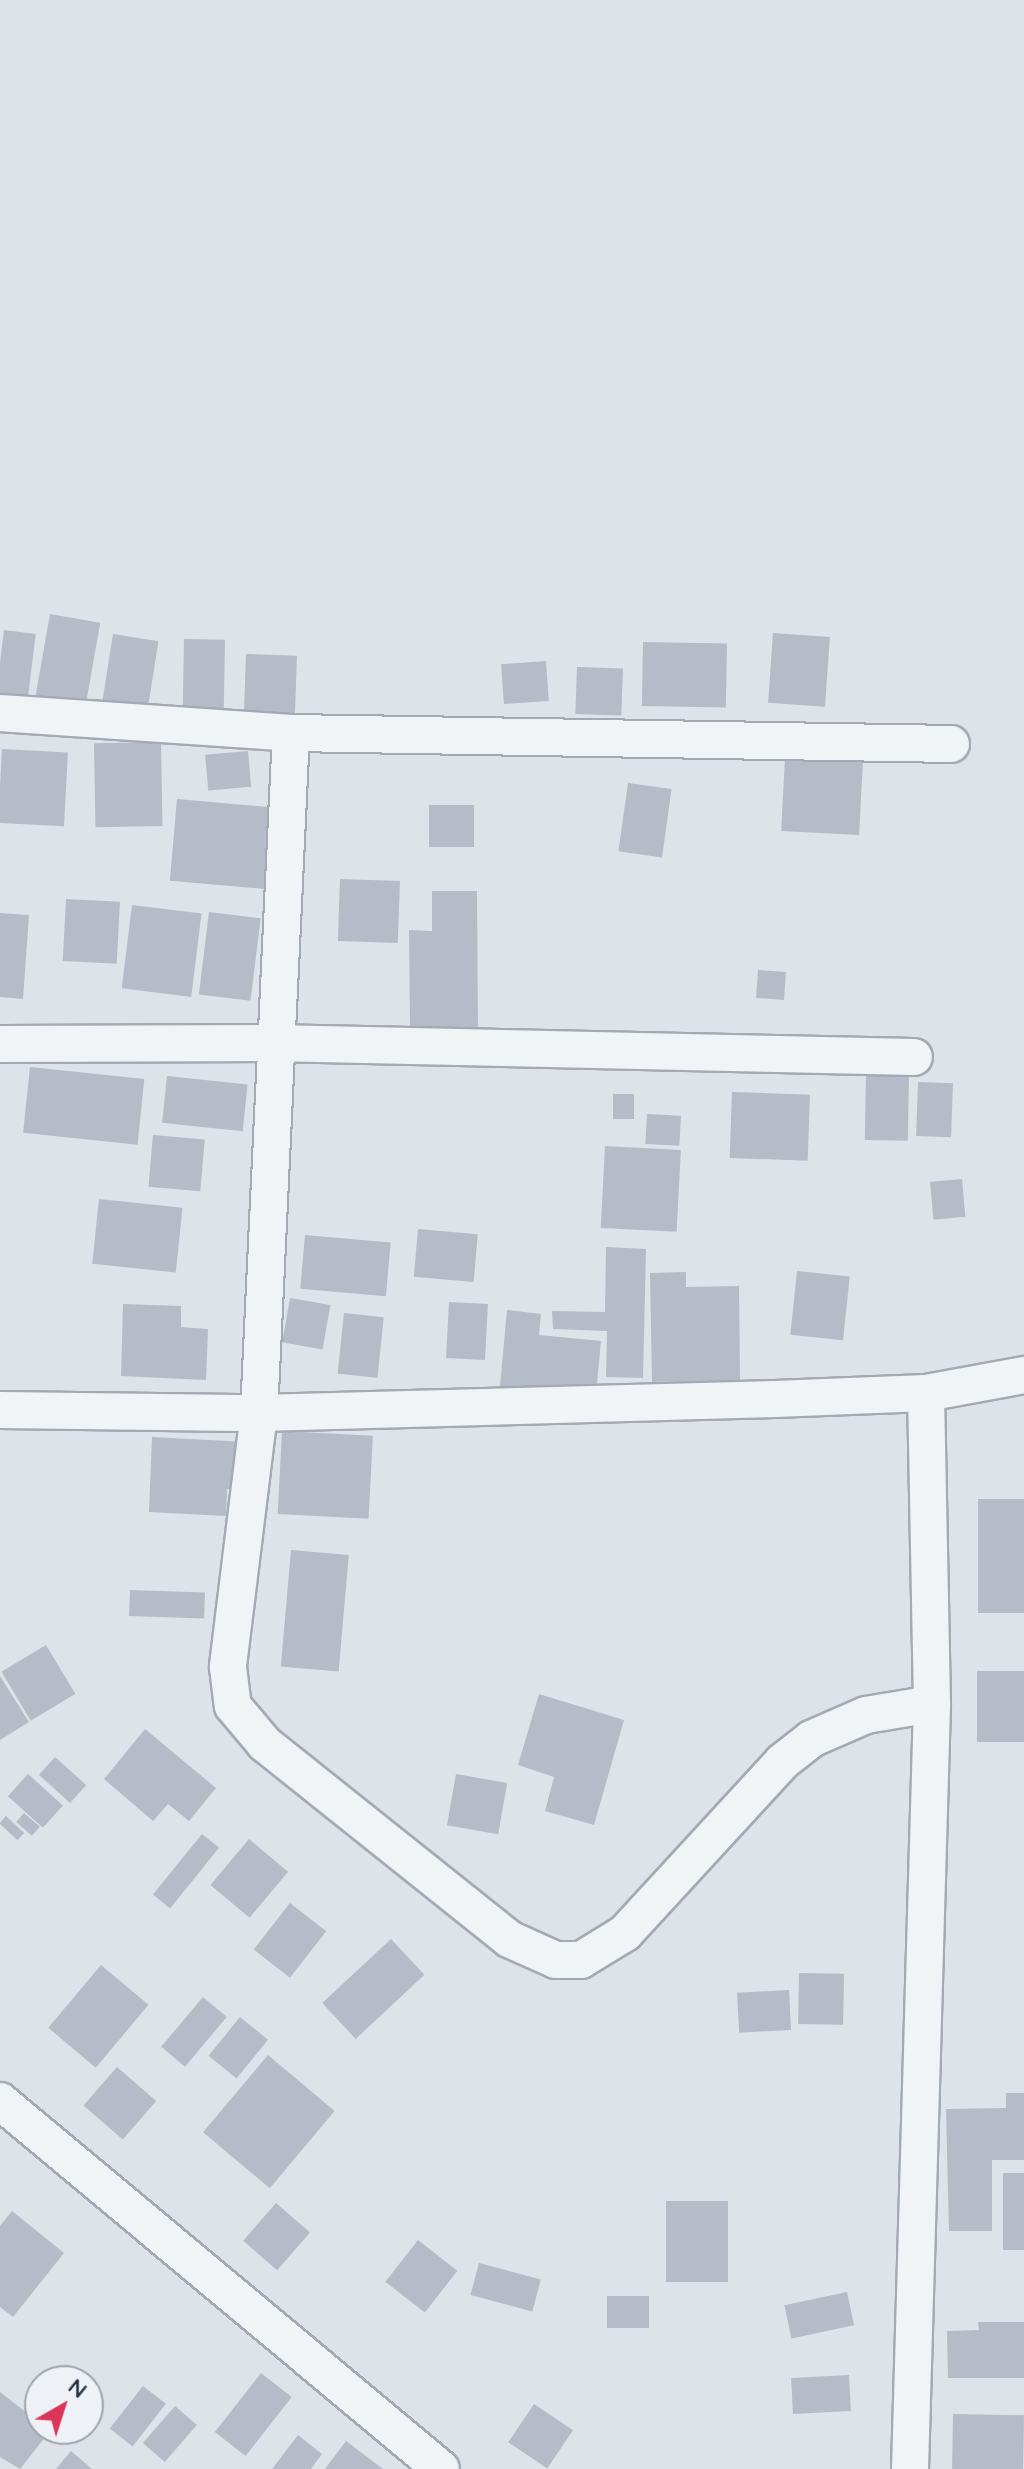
<!DOCTYPE html>
<html>
<head>
<meta charset="utf-8">
<style>
  body { margin:0 }
  #map { position:relative; width:1024px; height:2469px; overflow:hidden; background:#dee3e9; font-family:Quicksand,sans-serif }
  div>[style] { position:absolute }
  .building>* { inset:0; background:#b5bcc7; transform-origin:0 0 }
  .roads { filter:drop-shadow(2px 0 #a3aab4) drop-shadow(-2px 0 #a3aab4) drop-shadow(0 2px #a3aab4) drop-shadow(0 -2px #a3aab4) }
  .street>* { height:36px; margin:-18px; padding:0 18px; transform-origin:18px; border-radius:18px; background:#f1f4f7 }
  span { translate:-50% -50%; white-space:nowrap; text-align:center; line-height:1.15; -webkit-text-stroke:8px #eef2f7; paint-order:stroke }
  .north { position:absolute; left:24px; top:2365px; width:80px; height:80px; box-sizing:border-box; background:#eef2f7; border:2px solid #9ea5af; border-radius:50%; rotate:39deg; font-size:22px; font-weight:700; line-height:32px; text-align:center; color:#263242 }
  .north::after { content:''; display:block; margin:auto; width:28px; height:36px; background:#db3659; clip-path:polygon(50% 0,100% 100%,50% 72%,0 100%) }
</style>
</head>
<body>
<div id="map">
  <div class="building">
    <div style="left:50px;top:614px;width:51px;height:82px;rotate:10deg"></div>
    <div style="left:4px;top:630px;width:32px;height:63px;rotate:7deg"></div>
    <div style="left:773px;top:633px;width:57px;height:70px;rotate:4deg"></div>
    <div style="left:113px;top:634px;width:46px;height:70px;rotate:9deg"></div>
    <div style="left:184px;top:639px;width:41px;height:71px;rotate:1deg"></div>
    <div style="left:643px;top:642px;width:84px;height:64px;rotate:1deg"></div>
    <div style="left:246px;top:654px;width:51px;height:69px;rotate:2deg"></div>
    <div style="left:546px;top:661px;width:40px;height:45px;rotate:86deg"></div>
    <div style="left:577px;top:667px;width:46px;height:47px;rotate:2deg"></div>
    <div style="left:161px;top:742px;width:84px;height:67px;rotate:89deg"></div>
    <div style="left:2px;top:749px;width:66px;height:74px;rotate:3deg"></div>
    <div style="left:248px;top:751px;width:36px;height:43px;rotate:85deg"></div>
    <div style="left:785px;top:758px;width:78px;height:73px;rotate:3deg"></div>
    <div style="left:628px;top:783px;width:44px;height:69px;rotate:8deg"></div>
    <div style="left:177px;top:799px;width:95px;height:82px;rotate:5deg"></div>
    <div style="left:429px;top:805px;width:45px;height:42px"></div>
    <div style="left:340px;top:879px;width:60px;height:62px;rotate:2deg"></div>
    <div style="clip-path:polygon(432px 891px,477px 891px,478px 1028px,410px 1028px,409px 930px,432px 931px)"></div>
    <div style="left:66px;top:899px;width:54px;height:62px;rotate:3deg"></div>
    <div style="left:132px;top:905px;width:70px;height:84px;rotate:7deg"></div>
    <div style="left:209px;top:912px;width:52px;height:83px;rotate:7deg"></div>
    <div style="clip-path:polygon(0 913px,29px 915px,23px 999px,0 997px)"></div>
    <div style="left:758px;top:970px;width:28px;height:28px;rotate:4deg"></div>
    <div style="left:30px;top:1067px;width:115px;height:66px;rotate:6deg"></div>
    <div style="left:866px;top:1072px;width:43px;height:68px;rotate:1deg"></div>
    <div style="left:167px;top:1076px;width:81px;height:47px;rotate:6deg"></div>
    <div style="left:918px;top:1082px;width:35px;height:54px;rotate:2deg"></div>
    <div style="left:732px;top:1092px;width:78px;height:66px;rotate:2deg"></div>
    <div style="left:613px;top:1094px;width:21px;height:25px"></div>
    <div style="left:647px;top:1114px;width:34px;height:30px;rotate:3deg"></div>
    <div style="left:153px;top:1135px;width:52px;height:52px;rotate:5deg"></div>
    <div style="left:605px;top:1146px;width:76px;height:82px;rotate:3deg"></div>
    <div style="left:962px;top:1179px;width:38px;height:32px;rotate:85deg"></div>
    <div style="left:99px;top:1199px;width:84px;height:65px;rotate:6deg"></div>
    <div style="left:418px;top:1229px;width:60px;height:48px;rotate:5deg"></div>
    <div style="left:305px;top:1235px;width:86px;height:54px;rotate:5deg"></div>
    <div style="clip-path:polygon(606px 1247px,646px 1249px,643px 1378px,606px 1377px,607px 1331px,553px 1329px,552px 1311px,605px 1312px)"></div>
    <div style="left:797px;top:1271px;width:53px;height:64px;rotate:6deg"></div>
    <div style="clip-path:polygon(686px 1272px,686px 1287px,739px 1286px,740px 1380px,652px 1382px,650px 1273px)"></div>
    <div style="left:290px;top:1298px;width:41px;height:45px;rotate:10deg"></div>
    <div style="left:449px;top:1302px;width:39px;height:56px;rotate:3deg"></div>
    <div style="clip-path:polygon(123px 1304px,181px 1306px,181px 1327px,208px 1329px,206px 1380px,121px 1376px)"></div>
    <div style="clip-path:polygon(507px 1310px,541px 1314px,539px 1335px,601px 1341px,596px 1395px,500px 1386px)"></div>
    <div style="left:344px;top:1313px;width:40px;height:61px;rotate:6deg"></div>
    <div style="left:282px;top:1431px;width:91px;height:83px;rotate:3deg"></div>
    <div style="clip-path:polygon(152px 1437px,247px 1442px,244px 1490px,227px 1489px,226px 1516px,149px 1512px)"></div>
    <div style="left:1024px;top:1499px;width:114px;height:46px;rotate:90deg"></div>
    <div style="left:291px;top:1550px;width:58px;height:117px;rotate:5deg"></div>
    <div style="left:130px;top:1590px;width:75px;height:26px;rotate:2deg"></div>
    <div style="left:46px;top:1645px;width:57px;height:52px;rotate:59deg"></div>
    <div style="left:1024px;top:1671px;width:71px;height:47px;rotate:90deg"></div>
    <div style="clip-path:polygon(0 1676px,29px 1722px,0 1740px)"></div>
    <div style="clip-path:polygon(539px 1694px,624px 1720px,594px 1825px,545px 1811px,554px 1777px,518px 1765px)"></div>
    <div style="clip-path:polygon(145px 1729px,216px 1788px,189px 1821px,168px 1804px,153px 1821px,104px 1779px)"></div>
    <div style="left:55px;top:1757px;width:42px;height:24px;rotate:42deg"></div>
    <div style="left:28px;top:1774px;width:47px;height:30px;rotate:42deg"></div>
    <div style="left:456px;top:1774px;width:52px;height:52px;rotate:10deg"></div>
    <div style="left:24px;top:1813px;width:21px;height:12px;rotate:41deg"></div>
    <div style="left:6px;top:1816px;width:25px;height:10px;rotate:43deg"></div>
    <div style="left:202px;top:1834px;width:22px;height:78px;rotate:39deg"></div>
    <div style="left:249px;top:1839px;width:51px;height:60px;rotate:40deg"></div>
    <div style="left:290px;top:1903px;width:46px;height:59px;rotate:38deg"></div>
    <div style="left:391px;top:1939px;width:49px;height:94px;rotate:47deg"></div>
    <div style="left:101px;top:1965px;width:62px;height:82px;rotate:40deg"></div>
    <div style="left:799px;top:1973px;width:45px;height:51px;rotate:1deg"></div>
    <div style="left:789px;top:1990px;width:40px;height:52px;rotate:87deg"></div>
    <div style="left:203px;top:1997px;width:31px;height:65px;rotate:40deg"></div>
    <div style="left:240px;top:2017px;width:36px;height:50px;rotate:39deg"></div>
    <div style="left:268px;top:2055px;width:87px;height:101px;rotate:40deg"></div>
    <div style="left:117px;top:2067px;width:52px;height:51px;rotate:41deg"></div>
    <div style="clip-path:polygon(1006px 2093px,1024px 2093px,1024px 2160px,992px 2160px,992px 2231px,949px 2231px,946px 2109px,1006px 2108px)"></div>
    <div style="left:1003px;top:2173px;width:21px;height:77px"></div>
    <div style="left:728px;top:2201px;width:81px;height:62px;rotate:90deg"></div>
    <div style="left:276px;top:2203px;width:45px;height:50px;rotate:41deg"></div>
    <div style="clip-path:polygon(12px 2211px,64px 2253px,13px 2317px,0 2307px,0 2226px)"></div>
    <div style="left:418px;top:2240px;width:50px;height:53px;rotate:38deg"></div>
    <div style="left:479px;top:2263px;width:64px;height:33px;rotate:15deg"></div>
    <div style="left:847px;top:2292px;width:34px;height:64px;rotate:78deg"></div>
    <div style="left:649px;top:2296px;width:32px;height:42px;rotate:90deg"></div>
    <div style="clip-path:polygon(978px 2322px,1024px 2322px,1024px 2378px,948px 2378px,947px 2331px,979px 2330px)"></div>
    <div style="left:261px;top:2373px;width:39px;height:75px;rotate:38deg"></div>
    <div style="left:849px;top:2375px;width:36px;height:58px;rotate:87deg"></div>
    <div style="left:143px;top:2386px;width:29px;height:54px;rotate:38deg"></div>
    <div style="clip-path:polygon(0 2392px,50px 2431px,20px 2469px,0 2457px)"></div>
    <div style="left:534px;top:2404px;width:47px;height:46px;rotate:34deg"></div>
    <div style="left:175px;top:2406px;width:29px;height:49px;rotate:41deg"></div>
    <div style="left:953px;top:2414px;width:71px;height:55px;rotate:1deg"></div>
    <div style="clip-path:polygon(298px 2435px,322px 2454px,311px 2469px,272px 2469px)"></div>
    <div style="clip-path:polygon(346px 2441px,383px 2469px,325px 2469px)"></div>
    <div style="clip-path:polygon(71px 2451px,92px 2469px,56px 2469px)"></div>
  </div>
  <div class="roads">
    <div class="street">
      <div style="left:0;top:713px;width:292px;rotate:3.9deg"></div>
      <div style="left:291px;top:733px;width:660px;rotate:0.95deg"></div>
      <div style="left:291px;top:733px;width:681px;rotate:92.69deg"></div>
      <div style="left:259px;top:1413px;width:256px;rotate:97deg"></div>
      <div style="left:228px;top:1667px;width:39px;rotate:83deg"></div>
      <div style="left:233px;top:1706px;width:50px;rotate:49.9deg"></div>
      <div style="left:265px;top:1744px;width:312px;rotate:38.6deg"></div>
      <div style="left:509px;top:1939px;width:51px;rotate:24.1deg"></div>
      <div style="left:556px;top:1960px;width:25px"></div>
      <div style="left:581px;top:1960px;width:52px;rotate:-31.5deg"></div>
      <div style="left:625px;top:1933px;width:232px;rotate:-47.4deg"></div>
      <div style="left:782px;top:1762px;width:37px;rotate:-38deg"></div>
      <div style="left:811px;top:1739px;width:60px;rotate:-23.6deg"></div>
      <div style="left:866px;top:1715px;width:67px;rotate:-9.5deg"></div>
      <div style="left:0;top:1044px;width:272px;rotate:-0.2deg"></div>
      <div style="left:272px;top:1043px;width:642px;rotate:1.25deg"></div>
      <div style="left:0;top:1410px;width:259px;rotate:0.7deg"></div>
      <div style="left:259px;top:1413px;width:516px;rotate:-1.55deg"></div>
      <div style="left:775px;top:1399px;width:151px;rotate:-2.3deg"></div>
      <div style="left:926px;top:1393px;width:100px;rotate:-10.4deg"></div>
      <div style="left:0;top:2101px;width:574px;rotate:39.84deg"></div>
      <div style="left:910px;top:2469px;width:765px;rotate:-88.35deg"></div>
      <div style="left:932px;top:1704px;width:311px;rotate:-91.1deg"></div>
    </div>
  </div>
  <div class="north">N</div>
</div>
</body>
</html>
